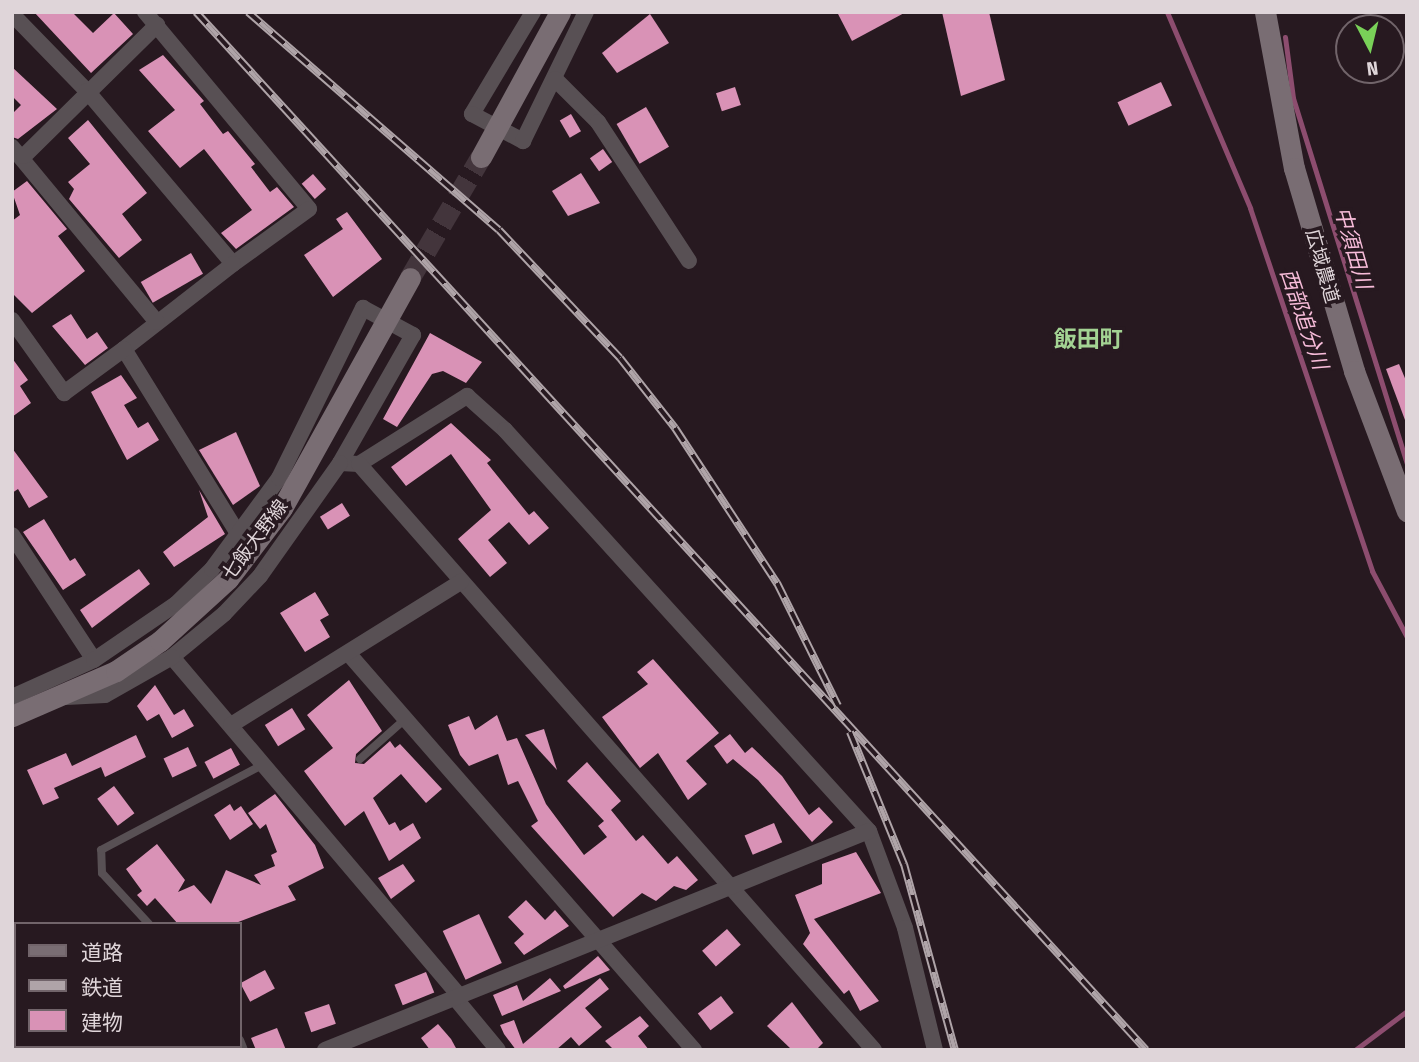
<!DOCTYPE html>
<html>
<head>
<meta charset="utf-8">
<style>
  body { margin:0 }
  #map { position:relative; width:1419px; height:1062px; overflow:hidden; background:#271920; font-family:"Fira Sans Condensed","Noto Sans JP",sans-serif }
  div>[style] { position:absolute }
  .stream>* { height:5px; margin:-2.5px; padding:0 2.5px; transform-origin:2.5px; border-radius:2.5px; background:#8d4d6f }
  .building>* { inset:0; background:#d992b6; transform-origin:0 0 }
  .secondary-tunnel>* { height:21px; margin-top:-10.5px; transform-origin:0; background:repeating-linear-gradient(90deg,#43353c 0 21px,transparent 0 31px) }
  .lane>* { height:8px; margin:-4px; padding:0 4px; transform-origin:4px; border-radius:4px; background:#585054 }
  .street>* { height:16px; margin:-8px; padding:0 8px; transform-origin:8px; border-radius:8px; background:#585054 }
  .secondary>* { height:21px; margin:-10.5px; padding:0 10.5px; transform-origin:10.5px; border-radius:10.5px; background:#796d73 }
  .rail>* { height:8px; margin-top:-4px; transform-origin:0; background:repeating-linear-gradient(90deg,#271920 0 16px,#afa4a8 0 32px); box-sizing:border-box; border-block:2px solid #afa4a8 }
  span { translate:-50% -50%; white-space:nowrap; text-align:center; line-height:1.15; -webkit-text-stroke:7px #271920; paint-order:stroke }
  .street-label { font-size:19px; color:#dfd5d9 }
  .water-label { font-size:21px; color:#f7bcd9; font-style:italic }
  .quarter-label { font-size:23px; color:#a3d393; font-weight:700 }
  .frame { position:absolute; inset:0; border:14px solid #dfd5d9; pointer-events:none }
  .legend { position:absolute; left:14px; top:922px; width:228px; height:126px; box-sizing:border-box; background:#271920; border:2px solid #71646a; margin:0; padding:9px 12px; list-style:none; font-size:21px; color:#dfd5d9 }
  .legend li { display:flex; align-items:center; gap:14px; height:35px }
  .legend b { width:35px; border:2px solid #71646a }
  .north { position:absolute; left:1335px; top:14px; width:70px; height:70px; box-sizing:border-box; background:#271920; border:2px solid #71646a; border-radius:50%; rotate:173deg; font-size:19px; font-weight:700; line-height:28px; text-align:center; color:#dfd5d9 }
  .north::after { content:''; display:block; margin:auto; width:24px; height:32px; background:#79d158; clip-path:polygon(50% 0,100% 100%,50% 72%,0 100%) }
</style>
</head>
<body>
<div id="map">
  <div class="stream">
    <div style="left:1167px;top:12px;width:213px;rotate:67deg"></div>
    <div style="left:1250px;top:208px;width:383px;rotate:71.4deg"></div>
    <div style="left:1372px;top:571px;width:75px;rotate:62.1deg"></div>
    <div style="left:1285px;top:37px;width:62px;rotate:82.5deg"></div>
    <div style="left:1293px;top:98px;width:384px;rotate:72.7deg"></div>
    <div style="left:1355px;top:1050px;width:65px;rotate:-36.9deg"></div>
  </div>
  <div class="building">
    <div style="clip-path:polygon(34px 12px,72px 12px,93px 33px,114px 13px,133px 34px,91px 73px)"></div>
    <div style="clip-path:polygon(837px 12px,906px 12px,852px 41px)"></div>
    <div style="clip-path:polygon(942px 12px,989px 12px,1005px 80px,961px 96px)"></div>
    <div style="clip-path:polygon(650px 14px,669px 43px,617px 73px,602px 53px)"></div>
    <div style="clip-path:polygon(163px 55px,204px 101px,200px 104px,223px 134px,228px 131px,255px 164px,251px 167px,270px 192px,277px 187px,294px 207px,236px 249px,221px 233px,252px 210px,204px 149px,180px 168px,148px 131px,175px 110px,139px 70px)"></div>
    <div style="clip-path:polygon(12px 67px,57px 109px,18px 139px,12px 137px,12px 114px,21px 105px,12px 96px)"></div>
    <div style="left:1161px;top:82px;width:26px;height:48px;rotate:65deg"></div>
    <div style="left:735px;top:87px;width:19px;height:20px;rotate:72deg"></div>
    <div style="left:646px;top:107px;width:46px;height:34px;rotate:60deg"></div>
    <div style="left:571px;top:114px;width:20px;height:13px;rotate:60deg"></div>
    <div style="clip-path:polygon(88px 120px,147px 193px,122px 214px,142px 240px,119px 258px,69px 199px,74px 189px,68px 182px,90px 164px,68px 138px)"></div>
    <div style="left:603px;top:149px;width:16px;height:16px;rotate:55deg"></div>
    <div style="clip-path:polygon(581px 173px,600px 203px,568px 216px,552px 191px)"></div>
    <div style="left:313px;top:174px;width:20px;height:15px;rotate:49deg"></div>
    <div style="clip-path:polygon(27px 181px,67px 229px,58px 236px,85px 271px,32px 313px,12px 293px,12px 221px,20px 215px,12px 192px)"></div>
    <div style="clip-path:polygon(347px 212px,382px 259px,333px 297px,304px 255px,343px 229px,336px 219px)"></div>
    <div style="left:191px;top:253px;width:24px;height:58px;rotate:60deg"></div>
    <div style="clip-path:polygon(71px 314px,87px 339px,97px 332px,108px 348px,85px 365px,52px 326px)"></div>
    <div style="clip-path:polygon(430px 333px,482px 362px,466px 383px,443px 371px,432px 374px,397px 427px,383px 419px)"></div>
    <div style="clip-path:polygon(12px 358px,28px 380px,20px 386px,31px 403px,12px 417px)"></div>
    <div style="clip-path:polygon(1399px 364px,1407px 383px,1405px 420px,1386px 369px)"></div>
    <div style="clip-path:polygon(121px 375px,137px 398px,124px 405px,138px 428px,148px 422px,159px 440px,127px 460px,91px 392px)"></div>
    <div style="clip-path:polygon(451px 423px,491px 460px,487px 463px,529px 515px,534px 511px,549px 528px,529px 545px,509px 522px,488px 540px,507px 563px,490px 577px,458px 539px,491px 510px,451px 454px,406px 486px,391px 467px)"></div>
    <div style="clip-path:polygon(236px 432px,260px 486px,233px 505px,199px 450px)"></div>
    <div style="clip-path:polygon(12px 448px,48px 497px,29px 508px,18px 489px,12px 493px)"></div>
    <div style="clip-path:polygon(199px 490px,225px 534px,174px 567px,163px 552px,208px 517px)"></div>
    <div style="left:342px;top:503px;width:15px;height:26px;rotate:58deg"></div>
    <div style="clip-path:polygon(44px 519px,70px 561px,75px 558px,86px 575px,63px 590px,23px 532px)"></div>
    <div style="clip-path:polygon(139px 569px,150px 584px,92px 628px,80px 610px)"></div>
    <div style="clip-path:polygon(315px 592px,329px 615px,320px 620px,330px 637px,305px 652px,280px 613px)"></div>
    <div style="clip-path:polygon(653px 659px,719px 733px,686px 761px,707px 784px,688px 800px,658px 753px,640px 768px,602px 717px,648px 684px,637px 672px)"></div>
    <div style="clip-path:polygon(349px 680px,382px 731px,356px 754px,355px 763px,364px 764px,390px 741px,395px 748px,400px 744px,442px 789px,426px 803px,401px 774px,373px 798px,389px 825px,395px 822px,400px 831px,413px 823px,421px 838px,389px 861px,364px 811px,345px 826px,304px 771px,333px 748px,307px 715px)"></div>
    <div style="clip-path:polygon(155px 685px,174px 715px,184px 709px,194px 726px,172px 738px,159px 714px,147px 721px,137px 706px)"></div>
    <div style="left:292px;top:708px;width:25px;height:32px;rotate:58deg"></div>
    <div style="clip-path:polygon(497px 715px,507px 741px,517px 738px,546px 804px,584px 855px,607px 837px,598px 826px,604px 821px,567px 781px,587px 762px,621px 801px,611px 810px,636px 841px,643px 835px,668px 864px,677px 856px,698px 880px,686px 890px,674px 886px,656px 901px,642px 893px,613px 917px,531px 826px,538px 821px,518px 781px,508px 785px,498px 754px,469px 766px,460px 755px,448px 725px,469px 716px,475px 730px)"></div>
    <div style="clip-path:polygon(544px 729px,557px 770px,525px 735px)"></div>
    <div style="clip-path:polygon(730px 734px,745px 753px,752px 747px,782px 776px,809px 815px,819px 807px,833px 822px,812px 842px,758px 780px,733px 759px,727px 764px,714px 746px)"></div>
    <div style="clip-path:polygon(136px 735px,146px 757px,105px 777px,101px 767px,54px 788px,59px 798px,43px 805px,27px 770px,66px 753px,72px 766px)"></div>
    <div style="left:188px;top:747px;width:21px;height:27px;rotate:65deg"></div>
    <div style="left:231px;top:748px;width:19px;height:30px;rotate:62deg"></div>
    <div style="left:114px;top:786px;width:34px;height:21px;rotate:53deg"></div>
    <div style="clip-path:polygon(275px 794px,315px 845px,324px 868px,288px 886px,296px 900px,233px 924px,178px 924px,155px 898px,147px 906px,137px 895px,142px 891px,126px 869px,157px 844px,185px 880px,178px 892px,194px 885px,211px 904px,226px 870px,261px 885px,254px 875px,275px 866px,271px 855px,277px 852px,266px 824px,260px 829px,248px 813px)"></div>
    <div style="clip-path:polygon(230px 804px,234px 811px,241px 806px,253px 824px,230px 840px,214px 815px)"></div>
    <div style="left:774px;top:823px;width:21px;height:32px;rotate:67deg"></div>
    <div style="clip-path:polygon(856px 852px,881px 893px,814px 919px,879px 1001px,860px 1011px,849px 990px,844px 994px,803px 944px,810px 933px,795px 895px,822px 884px,822px 864px)"></div>
    <div style="clip-path:polygon(403px 864px,415px 881px,391px 899px,378px 878px)"></div>
    <div style="clip-path:polygon(526px 900px,545px 920px,555px 910px,569px 926px,524px 955px,514px 943px,524px 934px,508px 917px)"></div>
    <div style="left:479px;top:914px;width:54px;height:40px;rotate:65deg"></div>
    <div style="left:727px;top:929px;width:21px;height:33px;rotate:49deg"></div>
    <div style="clip-path:polygon(598px 956px,610px 970px,565px 989px,563px 986px)"></div>
    <div style="left:265px;top:970px;width:21px;height:28px;rotate:62deg"></div>
    <div style="left:426px;top:972px;width:22px;height:34px;rotate:68deg"></div>
    <div style="clip-path:polygon(550px 978px,561px 991px,502px 1016px,493px 995px,517px 985px,523px 1001px)"></div>
    <div style="clip-path:polygon(600px 978px,609px 989px,585px 1008px,602px 1027px,579px 1046px,571px 1037px,556px 1050px,516px 1050px,504px 1034px,500px 1025px,514px 1020px,523px 1044px)"></div>
    <div style="left:721px;top:996px;width:21px;height:29px;rotate:53deg"></div>
    <div style="clip-path:polygon(792px 1002px,823px 1043px,816px 1050px,792px 1050px,767px 1026px)"></div>
    <div style="left:329px;top:1004px;width:21px;height:26px;rotate:71deg"></div>
    <div style="clip-path:polygon(640px 1016px,649px 1026px,638px 1036px,649px 1050px,614px 1050px,605px 1041px)"></div>
    <div style="clip-path:polygon(438px 1024px,451px 1039px,457px 1050px,430px 1050px,421px 1038px)"></div>
    <div style="clip-path:polygon(277px 1028px,286px 1050px,256px 1050px,251px 1038px)"></div>
  </div>
  <div class="secondary-tunnel">
    <div style="left:410px;top:278px;width:140px;rotate:-59.6deg"></div>
  </div>
  <div class="lane">
    <div style="left:360px;top:759px;width:60px;rotate:-41.6deg"></div>
    <div style="left:149px;top:924px;width:69px;rotate:-132.7deg"></div>
    <div style="left:102px;top:873px;width:23px;rotate:-92deg"></div>
    <div style="left:101px;top:850px;width:182px;rotate:-27.8deg"></div>
    <div style="left:240px;top:1040px;width:11px;rotate:68deg"></div>
  </div>
  <div class="street">
    <div style="left:145px;top:12px;width:256px;rotate:50.2deg"></div>
    <div style="left:309px;top:209px;width:94px;rotate:144.1deg"></div>
    <div style="left:533px;top:12px;width:119px;rotate:120.9deg"></div>
    <div style="left:472px;top:114px;width:58px;rotate:27.9deg"></div>
    <div style="left:523px;top:141px;width:144px;rotate:-64deg"></div>
    <div style="left:12px;top:14px;width:107px;rotate:45.8deg"></div>
    <div style="left:87px;top:91px;width:226px;rotate:49.8deg"></div>
    <div style="left:233px;top:264px;width:138px;rotate:142.1deg"></div>
    <div style="left:124px;top:349px;width:219px;rotate:58.3deg"></div>
    <div style="left:555px;top:79px;width:61px;rotate:45deg"></div>
    <div style="left:598px;top:122px;width:166px;rotate:56.8deg"></div>
    <div style="left:12px;top:147px;width:227px;rotate:50.4deg"></div>
    <div style="left:24px;top:156px;width:187px;rotate:-44.6deg"></div>
    <div style="left:12px;top:320px;width:90px;rotate:54.5deg"></div>
    <div style="left:64px;top:393px;width:74px;rotate:-36.3deg"></div>
    <div style="left:340px;top:463px;width:19px;rotate:3deg"></div>
    <div style="left:359px;top:464px;width:128px;rotate:-32.2deg"></div>
    <div style="left:467px;top:396px;width:51px;rotate:41.8deg"></div>
    <div style="left:505px;top:430px;width:542px;rotate:47.77deg"></div>
    <div style="left:869px;top:831px;width:103px;rotate:69.6deg"></div>
    <div style="left:905px;top:928px;width:126px;rotate:76.2deg"></div>
    <div style="left:359px;top:464px;width:780px;rotate:48.69deg"></div>
    <div style="left:12px;top:535px;width:149px;rotate:56.7deg"></div>
    <div style="left:348px;top:653px;width:527px;rotate:48.93deg"></div>
    <div style="left:172px;top:657px;width:445px;rotate:49.7deg"></div>
    <div style="left:12px;top:697px;width:90px;rotate:-24.3deg"></div>
    <div style="left:94px;top:660px;width:99px;rotate:-34.3deg"></div>
    <div style="left:176px;top:604px;width:50px;rotate:-44.2deg"></div>
    <div style="left:212px;top:569px;width:113px;rotate:-53.6deg"></div>
    <div style="left:279px;top:478px;width:190px;rotate:-63.7deg"></div>
    <div style="left:363px;top:308px;width:57px;rotate:28.4deg"></div>
    <div style="left:413px;top:335px;width:147px;rotate:119.7deg"></div>
    <div style="left:340px;top:463px;width:138px;rotate:125.3deg"></div>
    <div style="left:260px;top:576px;width:52px;rotate:133.5deg"></div>
    <div style="left:224px;top:614px;width:67px;rotate:140.4deg"></div>
    <div style="left:172px;top:657px;width:77px;rotate:150.4deg"></div>
    <div style="left:105px;top:695px;width:39px;rotate:177deg"></div>
    <div style="left:231px;top:725px;width:271px;rotate:-31.9deg"></div>
    <div style="left:455px;top:998px;width:67px;rotate:50.4deg"></div>
    <div style="left:12px;top:1033px;width:6px;rotate:51deg"></div>
    <div style="left:325px;top:1050px;width:586px;rotate:-21.93deg"></div>
  </div>
  <div class="secondary">
    <div style="left:1265px;top:12px;width:159px;rotate:79.5deg"></div>
    <div style="left:1294px;top:168px;width:212px;rotate:73.5deg"></div>
    <div style="left:1354px;top:371px;width:150px;rotate:69.3deg"></div>
    <div style="left:481px;top:157px;width:165px;rotate:-61.4deg"></div>
    <div style="left:12px;top:716px;width:113px;rotate:-23.4deg"></div>
    <div style="left:116px;top:671px;width:53px;rotate:-34.3deg"></div>
    <div style="left:160px;top:641px;width:92px;rotate:-42.4deg"></div>
    <div style="left:228px;top:579px;width:89px;rotate:-52.7deg"></div>
    <div style="left:282px;top:508px;width:263px;rotate:-60.9deg"></div>
  </div>
  <div class="rail">
    <div style="left:196px;top:12px;width:1407px;rotate:47.53deg"></div>
    <div style="left:248px;top:12px;width:332px;rotate:41deg"></div>
    <div style="left:499px;top:230px;width:176px;rotate:46.6deg"></div>
    <div style="left:620px;top:358px;width:89px;rotate:51.8deg"></div>
    <div style="left:675px;top:428px;width:186px;rotate:56.7deg"></div>
    <div style="left:777px;top:583px;width:137px;rotate:63.6deg"></div>
    <div style="left:850px;top:732px;width:143px;rotate:67.8deg"></div>
    <div style="left:904px;top:864px;width:193px;rotate:74.7deg"></div>
  </div>
  <div class="street-label">
    <span style="left:1322px;top:266px;rotate:74deg">広域農道</span>
    <span style="left:255px;top:540px;rotate:-53deg">七飯大野線</span>
  </div>
  <div class="water-label">
    <span style="left:1353px;top:248px;rotate:74deg">中須田川</span>
    <span style="left:1304px;top:319px;rotate:71deg">西部追分川</span>
  </div>
  <div class="quarter-label">
    <span style="left:1088px;top:339px">飯田町</span>
  </div>
  <div class="frame"></div>
  <ul class="legend">
  <li><b style="height:9px;background:#796d73"></b>道路</li>
  <li><b style="height:9px;background:#afa4a8"></b>鉄道</li>
  <li><b style="height:19px;background:#d992b6"></b>建物</li>
  </ul>
  <div class="north">N</div>
</div>
</body>
</html>
